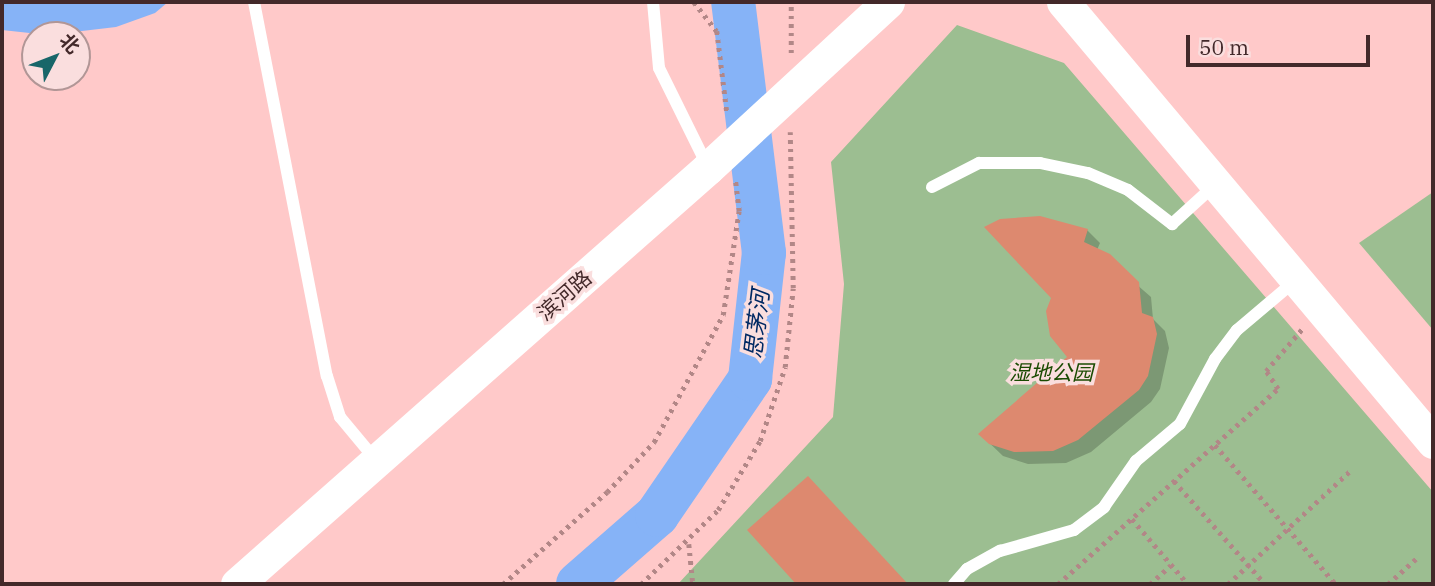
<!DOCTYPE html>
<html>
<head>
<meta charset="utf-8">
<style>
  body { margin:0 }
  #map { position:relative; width:1435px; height:586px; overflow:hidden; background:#ffc9c9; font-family:"IBM Plex Serif","Noto Sans SC",serif }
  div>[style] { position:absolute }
  .green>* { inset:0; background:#9cbe91 }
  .water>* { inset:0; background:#86b3f7 }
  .shadow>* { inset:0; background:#0003 }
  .river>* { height:44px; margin:-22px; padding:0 22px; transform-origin:22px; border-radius:22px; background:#86b3f7 }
  .building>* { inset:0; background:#dd896f }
  .path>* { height:4.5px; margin-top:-2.25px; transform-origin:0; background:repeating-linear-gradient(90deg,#b28787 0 3.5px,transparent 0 8.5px) }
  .lane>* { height:12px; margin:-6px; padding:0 6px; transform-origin:6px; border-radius:6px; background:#fff }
  .secondary>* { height:33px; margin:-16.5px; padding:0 16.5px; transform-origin:16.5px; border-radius:16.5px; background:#fff }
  span { translate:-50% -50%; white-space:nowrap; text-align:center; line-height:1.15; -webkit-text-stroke:7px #fadede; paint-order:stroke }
  .street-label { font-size:21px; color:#43292a }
  .park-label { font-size:21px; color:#1a4b02; font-style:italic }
  .water-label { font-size:23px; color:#002963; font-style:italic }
  .frame { position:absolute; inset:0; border:4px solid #43292a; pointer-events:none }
  .north { position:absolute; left:21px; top:21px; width:70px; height:70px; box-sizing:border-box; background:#fadede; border:2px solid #b19696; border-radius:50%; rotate:48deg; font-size:19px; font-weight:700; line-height:28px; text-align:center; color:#43292a }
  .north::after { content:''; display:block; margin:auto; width:24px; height:32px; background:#186669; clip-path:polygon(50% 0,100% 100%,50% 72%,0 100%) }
  .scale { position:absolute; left:1186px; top:35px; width:184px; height:32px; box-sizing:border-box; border:4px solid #43292a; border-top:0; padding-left:9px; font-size:21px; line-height:24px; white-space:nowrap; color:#43292a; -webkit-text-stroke:5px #fadede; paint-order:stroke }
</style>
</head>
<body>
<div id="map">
  <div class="green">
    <div style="clip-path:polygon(957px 25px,1064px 63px,1433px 492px,1433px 584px,678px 584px,833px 417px,844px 284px,831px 162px)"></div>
    <div style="clip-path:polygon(1433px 192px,1433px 330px,1359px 243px)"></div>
  </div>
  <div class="water">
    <div style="clip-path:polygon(2px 2px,168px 2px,155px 13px,116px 27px,48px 35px,2px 30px)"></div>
  </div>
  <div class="shadow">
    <div style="clip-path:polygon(1087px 230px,1100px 243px,1097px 250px,1151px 297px,1153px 319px,1165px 331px,1169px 348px,1160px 389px,1151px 402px,1091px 452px,1066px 463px,1028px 464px,1003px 456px,980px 434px,1070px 357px,1052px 335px)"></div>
    <div style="clip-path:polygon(820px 491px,907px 584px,798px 584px,750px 530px)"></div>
  </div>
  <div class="river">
    <div style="left:578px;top:584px;width:105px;rotate:-41.1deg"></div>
    <div style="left:657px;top:515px;width:165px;rotate:-55.6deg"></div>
    <div style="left:750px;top:379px;width:127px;rotate:-83.7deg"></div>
    <div style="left:764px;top:253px;width:253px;rotate:-97deg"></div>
  </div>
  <div class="building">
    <div style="clip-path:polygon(1040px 216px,1088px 229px,1084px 242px,1110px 254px,1139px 282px,1142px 313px,1153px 317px,1157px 334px,1148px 376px,1139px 390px,1078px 440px,1053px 451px,1014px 452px,989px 444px,978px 434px,1067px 357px,1050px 336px,1046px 311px,1051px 298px,984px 227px,1000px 219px)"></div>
    <div style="clip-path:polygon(808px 476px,907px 583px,906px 584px,796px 584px,747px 530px)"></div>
  </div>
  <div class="path">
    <div style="left:694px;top:2px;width:37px;rotate:52deg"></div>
    <div style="left:717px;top:31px;width:82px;rotate:83deg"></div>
    <div style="left:791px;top:53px;width:51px;rotate:-90deg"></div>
    <div style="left:1215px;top:445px;width:184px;rotate:49deg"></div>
    <div style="left:1174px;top:481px;width:137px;rotate:48.5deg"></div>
    <div style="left:1132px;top:519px;width:86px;rotate:49.3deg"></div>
    <div style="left:689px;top:544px;width:40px;rotate:84.3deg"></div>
    <div style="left:503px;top:584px;width:139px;rotate:-41.5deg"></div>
    <div style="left:607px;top:492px;width:69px;rotate:-46.8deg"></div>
    <div style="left:654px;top:442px;width:145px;rotate:-61.5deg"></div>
    <div style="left:723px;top:315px;width:105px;rotate:-81.3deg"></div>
    <div style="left:739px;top:211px;width:32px;rotate:-97deg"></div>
    <div style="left:641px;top:584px;width:107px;rotate:-43.9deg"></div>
    <div style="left:718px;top:510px;width:81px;rotate:-58.7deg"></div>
    <div style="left:760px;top:441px;width:78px;rotate:-71.3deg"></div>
    <div style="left:785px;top:367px;width:79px;rotate:-84.2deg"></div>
    <div style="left:793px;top:288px;width:156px;rotate:-91.1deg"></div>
    <div style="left:1058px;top:584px;width:294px;rotate:-41.6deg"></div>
    <div style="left:1278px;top:389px;width:22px;rotate:-124deg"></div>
    <div style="left:1266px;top:371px;width:57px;rotate:-49.3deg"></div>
    <div style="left:1150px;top:584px;width:28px;rotate:-42deg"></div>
    <div style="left:1228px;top:584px;width:168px;rotate:-42.8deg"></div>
    <div style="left:1388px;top:584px;width:42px;rotate:-42.1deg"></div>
  </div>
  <div class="lane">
    <div style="left:254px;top:2px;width:381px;rotate:79deg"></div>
    <div style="left:327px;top:376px;width:43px;rotate:72.4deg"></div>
    <div style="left:340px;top:417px;width:55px;rotate:50.2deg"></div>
    <div style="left:653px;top:2px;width:66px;rotate:84.8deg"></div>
    <div style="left:659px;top:68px;width:110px;rotate:63.7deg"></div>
    <div style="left:932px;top:187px;width:53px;rotate:-27.1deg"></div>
    <div style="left:979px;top:163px;width:61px"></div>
    <div style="left:1040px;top:163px;width:49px;rotate:11.8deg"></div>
    <div style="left:1088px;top:173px;width:43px;rotate:23deg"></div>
    <div style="left:1128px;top:190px;width:56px;rotate:37.7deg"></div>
    <div style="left:1172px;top:224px;width:59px;rotate:-42.3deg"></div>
    <div style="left:954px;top:584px;width:20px;rotate:-49deg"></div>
    <div style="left:967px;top:569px;width:38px;rotate:-29deg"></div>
    <div style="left:1000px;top:551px;width:77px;rotate:-15.8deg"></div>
    <div style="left:1074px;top:530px;width:38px;rotate:-37deg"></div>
    <div style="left:1104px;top:507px;width:56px;rotate:-55.2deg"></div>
    <div style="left:1136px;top:461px;width:57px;rotate:-40.1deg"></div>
    <div style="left:1180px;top:424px;width:74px;rotate:-61.7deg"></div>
    <div style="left:1215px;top:359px;width:36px;rotate:-53deg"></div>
    <div style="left:1237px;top:330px;width:76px;rotate:-40.2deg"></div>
  </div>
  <div class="secondary">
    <div style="left:1063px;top:2px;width:575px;rotate:49.94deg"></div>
    <div style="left:237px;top:584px;width:628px;rotate:-41.45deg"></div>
    <div style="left:708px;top:168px;width:245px;rotate:-42.7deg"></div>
  </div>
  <div class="street-label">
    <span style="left:564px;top:295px;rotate:-41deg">滨河路</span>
  </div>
  <div class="park-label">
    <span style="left:1051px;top:372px">湿地公园</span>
  </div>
  <div class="water-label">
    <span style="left:756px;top:324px;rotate:-83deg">思茅河</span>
  </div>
  <div class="frame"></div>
  <div class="north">北</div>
  <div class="scale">50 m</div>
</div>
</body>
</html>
